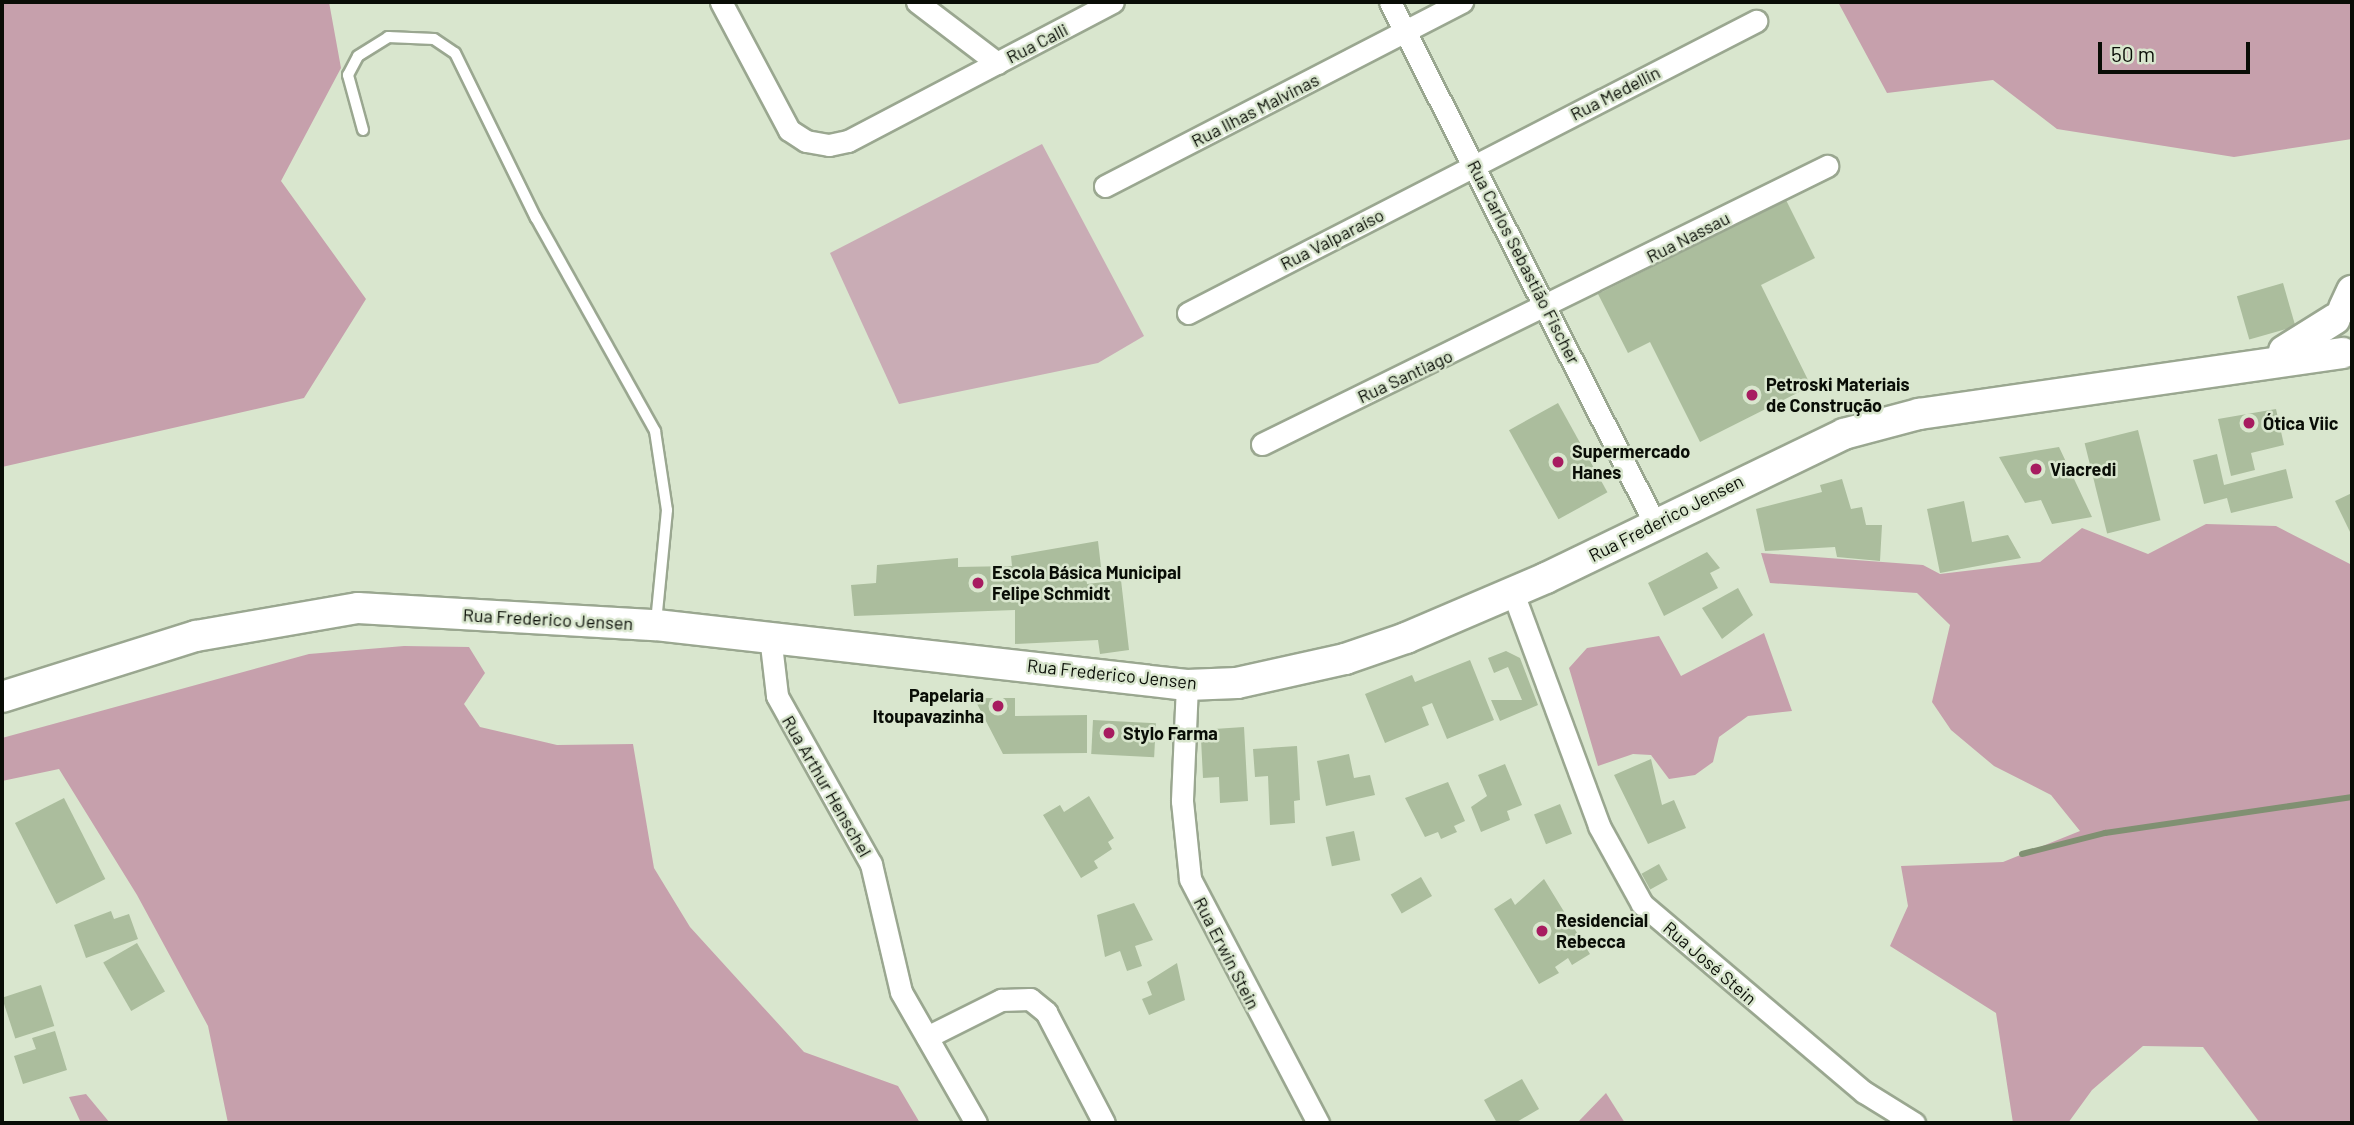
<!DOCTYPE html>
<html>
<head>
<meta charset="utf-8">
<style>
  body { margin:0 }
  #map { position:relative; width:2354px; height:1125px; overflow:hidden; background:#d9e6ce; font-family:Barlow,sans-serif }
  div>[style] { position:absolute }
  .green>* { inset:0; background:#c9acb5 }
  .forest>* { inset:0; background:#c6a0ac }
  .stream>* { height:6px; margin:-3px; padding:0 3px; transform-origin:3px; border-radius:3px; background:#809072 }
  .building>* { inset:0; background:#abbd9d; transform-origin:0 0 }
  .roads { filter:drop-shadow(2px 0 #9aa790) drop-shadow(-2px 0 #9aa790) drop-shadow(0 2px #9aa790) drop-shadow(0 -2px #9aa790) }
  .service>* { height:10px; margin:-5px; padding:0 5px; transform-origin:5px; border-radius:5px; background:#fff }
  .minor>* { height:21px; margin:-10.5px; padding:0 10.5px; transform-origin:10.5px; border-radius:10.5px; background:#fff }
  .secondary>* { height:30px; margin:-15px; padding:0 15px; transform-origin:15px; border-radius:15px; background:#fff }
  .dots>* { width:19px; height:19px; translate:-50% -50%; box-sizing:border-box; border:4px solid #d9e6ce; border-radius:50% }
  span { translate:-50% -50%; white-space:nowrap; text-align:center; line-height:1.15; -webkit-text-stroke:5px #d9e6ce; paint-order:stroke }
  .street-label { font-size:18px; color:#090d06 }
  .poi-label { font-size:18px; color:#090d06; font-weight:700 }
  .left { translate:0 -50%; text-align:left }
  .right { translate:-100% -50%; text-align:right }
  .frame { position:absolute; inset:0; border:4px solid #090d06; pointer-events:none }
  .scale { position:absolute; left:2098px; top:42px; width:152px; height:32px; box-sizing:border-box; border:4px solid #090d06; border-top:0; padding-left:9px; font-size:21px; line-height:24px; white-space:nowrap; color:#090d06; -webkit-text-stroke:5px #d9e6ce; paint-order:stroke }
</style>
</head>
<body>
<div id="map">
  <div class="green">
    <div style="clip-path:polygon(1042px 144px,1144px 336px,1098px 363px,899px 404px,830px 253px)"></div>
  </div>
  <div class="forest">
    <div style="clip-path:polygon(2px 2px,329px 2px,341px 68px,281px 181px,366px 299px,304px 398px,2px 467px)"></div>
    <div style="clip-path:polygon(1838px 2px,2352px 2px,2352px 139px,2234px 157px,2057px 129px,1993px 80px,1887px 93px)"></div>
    <div style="clip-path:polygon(2206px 524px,2276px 526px,2352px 565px,2352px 1123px,2260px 1123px,2203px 1047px,2143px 1046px,2092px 1090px,2068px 1123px,2013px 1123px,1996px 1013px,1890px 946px,1908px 906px,1901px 866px,2003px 862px,2080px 831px,2051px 795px,1994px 766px,1951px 730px,1932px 702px,1950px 625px,1917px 593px,1770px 583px,1761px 553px,1923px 565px,1940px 574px,2040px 562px,2082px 528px,2148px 554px)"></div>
    <div style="clip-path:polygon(1764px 633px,1792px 711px,1748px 716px,1719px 737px,1713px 762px,1695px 775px,1669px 779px,1651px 755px,1633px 754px,1598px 766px,1569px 668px,1587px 648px,1659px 636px,1681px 676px)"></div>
    <div style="clip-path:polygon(404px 646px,469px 647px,485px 673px,464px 704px,480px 727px,557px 745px,633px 744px,654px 868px,690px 927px,804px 1052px,898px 1086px,920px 1123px,228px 1123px,208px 1026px,137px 895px,59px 769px,2px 781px,2px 738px,309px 654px)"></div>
    <div style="clip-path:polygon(1606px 1093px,1625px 1123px,1578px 1123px,1578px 1122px)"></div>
    <div style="clip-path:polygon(86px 1094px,110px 1123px,81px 1123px,69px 1097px)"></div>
  </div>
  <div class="stream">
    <div style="left:2022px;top:854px;width:86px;rotate:-14.2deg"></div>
    <div style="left:2105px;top:833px;width:250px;rotate:-8.3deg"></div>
  </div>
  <div class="building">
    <div style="clip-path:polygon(1786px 200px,1815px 258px,1761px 285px,1811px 386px,1700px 442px,1650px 342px,1628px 353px,1598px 294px)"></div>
    <div style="left:2283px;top:283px;width:45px;height:48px;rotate:74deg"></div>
    <div style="left:1558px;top:403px;width:102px;height:56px;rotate:61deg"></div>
    <div style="clip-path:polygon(2276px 409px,2284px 445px,2251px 453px,2255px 470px,2231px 476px,2218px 419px)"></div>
    <div style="left:2138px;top:430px;width:93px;height:55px;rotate:76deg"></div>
    <div style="clip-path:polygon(2059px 447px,2092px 517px,2052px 524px,2041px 500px,2025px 503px,1999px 457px)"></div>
    <div style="clip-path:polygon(2217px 454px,2224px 485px,2286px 469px,2293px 498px,2231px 513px,2227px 498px,2204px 504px,2193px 460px)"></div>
    <div style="clip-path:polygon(1842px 479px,1851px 509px,1862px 507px,1866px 525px,1882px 525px,1880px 561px,1837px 557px,1835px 547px,1765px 551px,1756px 509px,1822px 492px,1820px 485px)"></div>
    <div style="clip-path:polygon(2352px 493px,2352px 536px,2335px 501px)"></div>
    <div style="clip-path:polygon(1964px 501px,1972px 542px,2008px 535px,2021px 558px,1940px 573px,1927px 509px)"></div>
    <div style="clip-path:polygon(1098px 541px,1101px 567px,1085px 569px,1087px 584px,1121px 580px,1129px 650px,1100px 654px,1098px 640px,1015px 644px,1015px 610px,854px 616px,851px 585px,876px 583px,877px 565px,958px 558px,958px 567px,1012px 566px,1011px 556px)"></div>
    <div style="clip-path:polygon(1707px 552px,1720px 568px,1710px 573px,1718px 588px,1664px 616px,1648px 583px)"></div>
    <div style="clip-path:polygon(1738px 588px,1753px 615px,1722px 639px,1702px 608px)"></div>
    <div style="clip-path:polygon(1506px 651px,1520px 658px,1538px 705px,1500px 721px,1491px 700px,1522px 700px,1508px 667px,1494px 673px,1488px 658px)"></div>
    <div style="clip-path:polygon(1470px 660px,1494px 720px,1447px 739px,1432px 703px,1422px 707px,1429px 725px,1385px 743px,1365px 694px,1412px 675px,1415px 682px)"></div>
    <div style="clip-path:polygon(974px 698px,1015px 698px,1015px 716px,1087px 715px,1087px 753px,1003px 754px)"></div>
    <div style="left:1093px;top:720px;width:63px;height:34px;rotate:3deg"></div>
    <div style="clip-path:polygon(1244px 727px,1248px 801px,1220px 803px,1219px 777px,1203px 778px,1201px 739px,1215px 738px,1214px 729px)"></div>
    <div style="clip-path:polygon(1297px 746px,1300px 800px,1294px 801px,1295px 823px,1270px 825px,1268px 776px,1255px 777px,1253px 749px)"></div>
    <div style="clip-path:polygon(1349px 754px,1354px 778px,1370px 775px,1375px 795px,1326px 806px,1317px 761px)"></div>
    <div style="clip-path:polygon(1651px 759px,1662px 805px,1674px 800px,1686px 828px,1648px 844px,1614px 775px)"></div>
    <div style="clip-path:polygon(1505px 764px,1522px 805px,1507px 811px,1510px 820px,1481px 832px,1471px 807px,1487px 796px,1478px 775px)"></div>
    <div style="clip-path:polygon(1448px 782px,1465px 821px,1454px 826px,1457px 832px,1441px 839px,1438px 832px,1425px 837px,1405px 798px)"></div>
    <div style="clip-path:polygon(1089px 796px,1114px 838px,1108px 842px,1112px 849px,1094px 861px,1098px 868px,1081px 878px,1043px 815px,1060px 805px,1064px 812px)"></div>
    <div style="left:64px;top:798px;width:91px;height:55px;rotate:63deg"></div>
    <div style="left:1560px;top:804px;width:32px;height:28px;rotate:68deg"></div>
    <div style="left:1354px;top:831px;width:30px;height:29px;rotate:78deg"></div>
    <div style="left:1659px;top:864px;width:18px;height:20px;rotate:61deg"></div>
    <div style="left:1421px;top:877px;width:22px;height:35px;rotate:60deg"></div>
    <div style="clip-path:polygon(1544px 879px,1590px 954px,1572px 965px,1568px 958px,1555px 967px,1559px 973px,1539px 984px,1494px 909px,1511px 898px,1515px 905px)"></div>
    <div style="clip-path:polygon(1134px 903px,1153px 940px,1135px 946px,1142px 966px,1127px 971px,1120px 951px,1105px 957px,1097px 915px)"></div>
    <div style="clip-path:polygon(111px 911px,114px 919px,129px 914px,138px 939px,86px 958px,74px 925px)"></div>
    <div style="left:137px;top:943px;width:56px;height:39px;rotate:60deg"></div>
    <div style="clip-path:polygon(1177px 963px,1185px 1000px,1149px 1015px,1142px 999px,1152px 995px,1147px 982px)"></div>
    <div style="left:41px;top:985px;width:43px;height:41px;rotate:72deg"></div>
    <div style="clip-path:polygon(55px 1031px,67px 1070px,23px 1084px,14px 1056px,36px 1049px,32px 1038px)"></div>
    <div style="clip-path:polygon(1522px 1079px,1539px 1109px,1515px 1123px,1497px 1123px,1484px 1100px)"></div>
  </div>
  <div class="roads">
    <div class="service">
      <div style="left:363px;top:130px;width:57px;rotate:-105.3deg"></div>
      <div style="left:348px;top:75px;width:21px;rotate:-62deg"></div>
      <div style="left:358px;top:56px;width:36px;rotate:-32deg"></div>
      <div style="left:388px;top:37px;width:46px;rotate:2.5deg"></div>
      <div style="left:434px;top:39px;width:25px;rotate:34deg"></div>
      <div style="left:455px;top:53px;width:184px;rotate:63.9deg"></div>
      <div style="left:536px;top:218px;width:244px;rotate:60.8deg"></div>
      <div style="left:655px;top:431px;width:80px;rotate:81.4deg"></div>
      <div style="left:667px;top:510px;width:113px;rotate:95.6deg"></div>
    </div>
    <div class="minor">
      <div style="left:721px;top:2px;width:145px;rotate:62deg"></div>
      <div style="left:789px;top:130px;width:20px;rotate:33deg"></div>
      <div style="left:806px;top:141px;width:23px;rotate:10deg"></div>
      <div style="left:829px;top:145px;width:19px;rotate:-12deg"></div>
      <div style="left:848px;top:141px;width:299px;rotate:-27.7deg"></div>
      <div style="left:917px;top:2px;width:101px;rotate:37.3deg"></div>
      <div style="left:1390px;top:2px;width:585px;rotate:63.08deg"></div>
      <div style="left:1105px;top:186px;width:402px;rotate:-27.3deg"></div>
      <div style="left:1188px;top:313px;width:639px;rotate:-27.21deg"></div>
      <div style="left:1262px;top:444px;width:630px;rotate:-26.2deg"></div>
      <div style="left:1513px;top:593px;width:248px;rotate:69.7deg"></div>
      <div style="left:1599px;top:826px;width:89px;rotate:61.1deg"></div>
      <div style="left:1642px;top:904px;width:291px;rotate:40.3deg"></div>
      <div style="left:1864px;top:1092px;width:59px;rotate:31.8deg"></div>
      <div style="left:770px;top:636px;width:60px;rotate:83.3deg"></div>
      <div style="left:777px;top:696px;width:193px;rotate:60.8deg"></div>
      <div style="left:871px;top:864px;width:131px;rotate:76.8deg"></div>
      <div style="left:901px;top:992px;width:151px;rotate:60.2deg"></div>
      <div style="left:1187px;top:685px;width:116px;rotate:92.5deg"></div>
      <div style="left:1182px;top:801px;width:78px;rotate:84.1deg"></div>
      <div style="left:1190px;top:879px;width:276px;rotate:62.3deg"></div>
      <div style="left:927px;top:1037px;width:83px;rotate:-26.6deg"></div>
      <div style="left:1001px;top:1000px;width:29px;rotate:-2deg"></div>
      <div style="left:1030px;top:999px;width:21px;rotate:39deg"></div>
      <div style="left:1046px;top:1012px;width:125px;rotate:62.4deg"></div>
    </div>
    <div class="secondary">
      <div style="left:2344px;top:308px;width:19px;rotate:-65deg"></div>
      <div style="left:2284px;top:351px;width:60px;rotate:-32.1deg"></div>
      <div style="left:2px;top:697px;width:203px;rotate:-17.5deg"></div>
      <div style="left:196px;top:636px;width:164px;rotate:-9.8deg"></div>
      <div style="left:358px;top:608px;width:298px;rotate:3.3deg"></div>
      <div style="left:656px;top:625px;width:534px;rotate:6.45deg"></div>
      <div style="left:1187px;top:685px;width:50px;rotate:-2.3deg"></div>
      <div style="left:1237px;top:683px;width:111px;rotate:-12.5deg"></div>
      <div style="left:1345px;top:659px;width:65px;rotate:-19deg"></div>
      <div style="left:1406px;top:638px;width:152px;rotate:-23.2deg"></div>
      <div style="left:1546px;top:578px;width:331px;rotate:-25.8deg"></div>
      <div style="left:1844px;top:434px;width:78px;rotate:-14.9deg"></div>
      <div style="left:1919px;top:414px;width:428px;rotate:-8.2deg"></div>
    </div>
  </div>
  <div class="dots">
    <div style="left:1752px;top:395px;background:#a71c60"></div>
    <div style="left:2249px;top:423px;background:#a71c60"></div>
    <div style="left:1558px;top:462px;background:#a71c60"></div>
    <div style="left:2036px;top:469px;background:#a71c60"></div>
    <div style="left:978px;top:583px;background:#a71c60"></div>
    <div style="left:998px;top:706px;background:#a71c60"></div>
    <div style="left:1109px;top:733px;background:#a71c60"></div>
    <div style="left:1542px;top:931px;background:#a71c60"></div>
  </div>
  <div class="street-label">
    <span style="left:1037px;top:43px;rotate:-27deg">Rua Calli</span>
    <span style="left:1615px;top:93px;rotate:-27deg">Rua Medellin</span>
    <span style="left:1255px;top:110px;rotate:-27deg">Rua Ilhas Malvinas</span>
    <span style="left:1688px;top:237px;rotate:-27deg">Rua Nassau</span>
    <span style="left:1332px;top:239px;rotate:-27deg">Rua Valparaíso</span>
    <span style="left:1524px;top:262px;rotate:63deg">Rua Carlos Sebastião Fischer</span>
    <span style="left:1405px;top:376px;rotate:-25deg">Rua Santiago</span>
    <span style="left:1666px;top:518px;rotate:-27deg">Rua Frederico Jensen</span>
    <span style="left:548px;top:619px;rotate:3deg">Rua Frederico Jensen</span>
    <span style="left:1112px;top:674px;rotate:6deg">Rua Frederico Jensen</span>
    <span style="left:827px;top:786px;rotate:60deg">Rua Arthur Henschel</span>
    <span style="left:1227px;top:953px;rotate:63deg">Rua Erwin Stein</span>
    <span style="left:1710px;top:963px;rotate:41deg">Rua José Stein</span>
  </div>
  <div class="poi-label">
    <span class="left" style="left:1766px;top:395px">Petroski Materiais<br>de Construção</span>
    <span class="left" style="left:2263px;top:423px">Ótica Viic</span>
    <span class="left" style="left:1572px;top:462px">Supermercado<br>Hanes</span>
    <span class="left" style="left:2050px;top:469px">Viacredi</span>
    <span class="left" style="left:992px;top:583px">Escola Básica Municipal<br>Felipe Schmidt</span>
    <span class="right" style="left:984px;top:706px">Papelaria<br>Itoupavazinha</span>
    <span class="left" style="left:1123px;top:733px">Stylo Farma</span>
    <span class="left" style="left:1556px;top:931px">Residencial<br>Rebecca</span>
  </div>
  <div class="frame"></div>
  <div class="scale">50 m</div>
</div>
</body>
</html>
